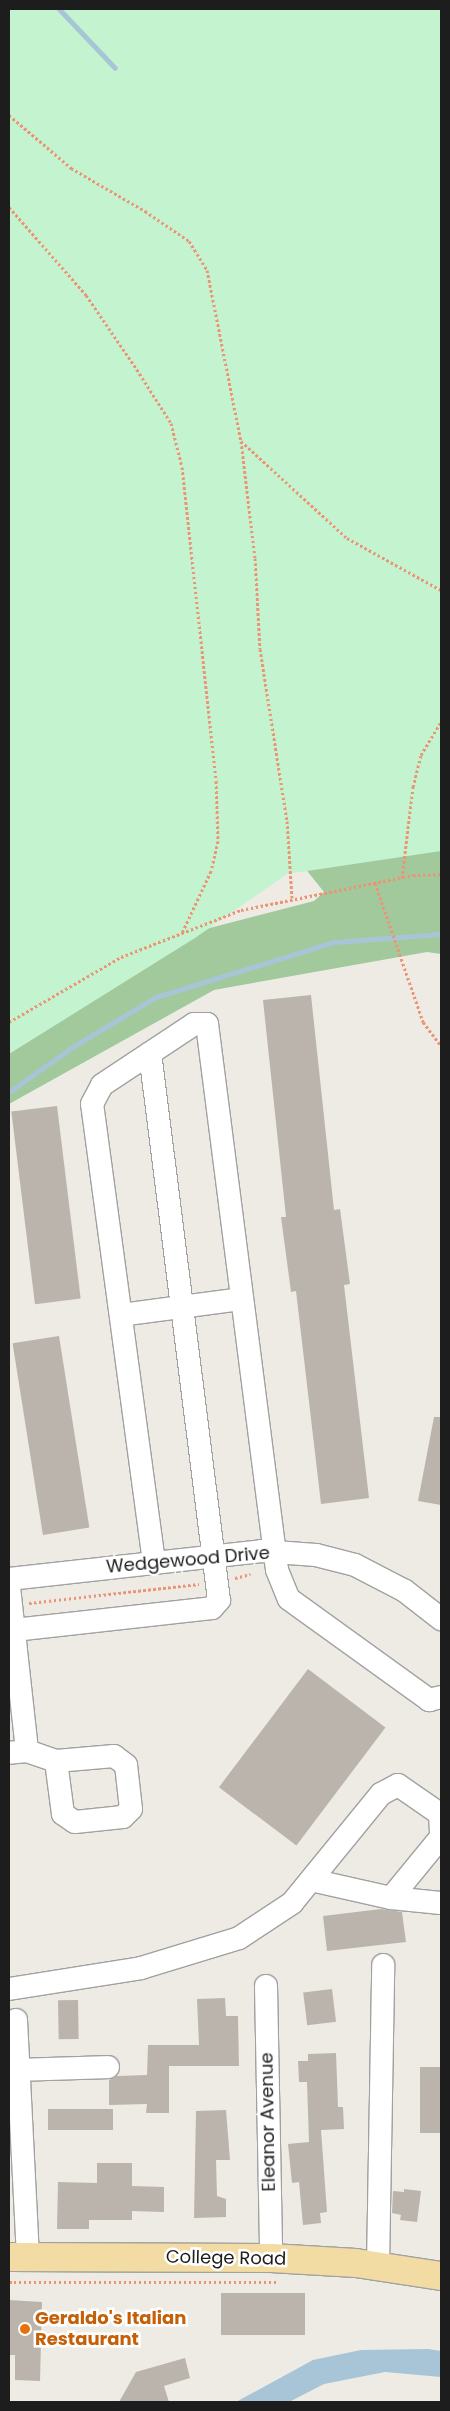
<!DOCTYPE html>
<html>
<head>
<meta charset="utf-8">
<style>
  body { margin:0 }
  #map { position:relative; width:450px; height:2411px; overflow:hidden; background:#edebe4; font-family:Poppins,sans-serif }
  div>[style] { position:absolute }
  .forest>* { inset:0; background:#a2c99c }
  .park>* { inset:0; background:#c4f4cf }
  .water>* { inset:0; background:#a8c5d7 }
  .stream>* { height:5px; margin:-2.5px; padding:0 2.5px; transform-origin:2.5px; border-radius:2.5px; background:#a8c5d7 }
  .building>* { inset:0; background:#bab4ad; transform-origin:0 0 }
  .path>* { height:3px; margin-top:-1.5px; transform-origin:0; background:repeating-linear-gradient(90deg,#ec9476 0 2.5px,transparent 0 5px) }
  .roads { filter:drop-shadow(1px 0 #a1a1a1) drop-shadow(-1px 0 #a1a1a1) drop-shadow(0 1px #a1a1a1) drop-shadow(0 -1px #a1a1a1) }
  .minor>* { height:22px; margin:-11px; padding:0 11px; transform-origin:11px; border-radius:11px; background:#fff }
  .major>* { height:28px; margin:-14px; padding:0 14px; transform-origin:14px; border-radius:14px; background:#f3dca3 }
  .dots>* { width:14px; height:14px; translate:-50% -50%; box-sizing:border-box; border:2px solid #fff; border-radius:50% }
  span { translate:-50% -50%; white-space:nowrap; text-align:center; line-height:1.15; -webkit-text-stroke:5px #fff; paint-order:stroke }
  .street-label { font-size:18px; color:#1d1d1d }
  .food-label { font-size:18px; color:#c56008; font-weight:700 }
  .left { translate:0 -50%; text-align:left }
  .frame { position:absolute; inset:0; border:10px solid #1d1d1d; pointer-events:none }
</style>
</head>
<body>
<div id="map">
  <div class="forest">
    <div style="clip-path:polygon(9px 9px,441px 337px,441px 954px,427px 952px,214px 990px,9px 1104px,9px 1031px,202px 930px,314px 901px,324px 892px,304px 867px)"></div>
  </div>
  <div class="park">
    <div style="clip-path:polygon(9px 9px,441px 9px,441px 851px,287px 874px,195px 938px,9px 1054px)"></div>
  </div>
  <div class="water">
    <div style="clip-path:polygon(428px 2349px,441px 2351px,441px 2377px,385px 2372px,324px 2384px,289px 2402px,236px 2402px,313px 2360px,361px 2350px)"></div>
  </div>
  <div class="stream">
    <div style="left:59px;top:9px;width:81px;rotate:46.5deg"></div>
    <div style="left:9px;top:1092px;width:80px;rotate:-35.3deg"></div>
    <div style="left:74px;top:1046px;width:96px;rotate:-30.9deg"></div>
    <div style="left:156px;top:997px;width:186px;rotate:-17.2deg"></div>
    <div style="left:334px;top:942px;width:107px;rotate:-4.3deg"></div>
  </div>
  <div class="building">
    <div style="clip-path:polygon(311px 995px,334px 1210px,340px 1209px,350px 1284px,344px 1285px,369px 1498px,321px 1504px,296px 1291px,291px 1292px,281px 1217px,286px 1217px,263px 1000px)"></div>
    <div style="left:57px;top:1106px;width:194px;height:46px;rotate:83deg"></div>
    <div style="left:59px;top:1336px;width:194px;height:47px;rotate:81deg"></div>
    <div style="clip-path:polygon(434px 1417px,441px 1417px,441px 1505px,418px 1501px)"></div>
    <div style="left:308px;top:1669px;width:97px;height:148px;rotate:37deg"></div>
    <div style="clip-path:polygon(381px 1909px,402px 1912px,406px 1942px,327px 1951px,323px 1916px)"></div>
    <div style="left:332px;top:1989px;width:33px;height:29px;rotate:83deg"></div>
    <div style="clip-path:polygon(225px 1998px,226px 2016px,238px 2016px,239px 2066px,169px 2066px,169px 2113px,146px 2113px,147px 2104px,109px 2105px,109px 2080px,117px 2076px,147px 2075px,148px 2045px,199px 2045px,197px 1999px)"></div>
    <div style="left:78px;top:2000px;width:39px;height:20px;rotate:89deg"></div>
    <div style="clip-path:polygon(336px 2053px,338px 2107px,343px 2107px,344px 2129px,321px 2130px,327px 2212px,320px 2213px,321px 2223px,303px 2225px,299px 2182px,292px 2183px,288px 2144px,309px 2142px,307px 2082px,299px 2082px,298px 2061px,308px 2061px,308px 2054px)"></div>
    <div style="left:420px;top:2067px;width:21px;height:66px"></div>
    <div style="left:113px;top:2109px;width:21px;height:65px;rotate:90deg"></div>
    <div style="clip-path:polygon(226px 2110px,230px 2160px,216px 2160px,217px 2196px,226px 2199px,226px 2217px,194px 2218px,196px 2111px)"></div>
    <div style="clip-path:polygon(97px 2163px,132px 2163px,132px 2186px,164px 2187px,164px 2212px,132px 2211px,132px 2220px,89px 2220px,89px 2229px,57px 2229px,58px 2182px,97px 2183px)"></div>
    <div style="clip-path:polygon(404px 2189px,421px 2191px,417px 2222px,400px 2220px,401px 2215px,392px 2213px,393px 2191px,404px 2192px)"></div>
    <div style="left:305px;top:2293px;width:42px;height:84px;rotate:90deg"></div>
    <div style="clip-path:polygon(9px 2300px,42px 2302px,40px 2381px,15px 2380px,15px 2355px,9px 2355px)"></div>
    <div style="clip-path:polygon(185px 2358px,190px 2378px,164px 2386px,169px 2402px,119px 2402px,136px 2372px)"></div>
  </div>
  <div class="path">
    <div style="left:9px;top:115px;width:82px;rotate:40.5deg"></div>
    <div style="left:71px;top:168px;width:86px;rotate:30.2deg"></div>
    <div style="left:145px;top:211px;width:53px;rotate:34.3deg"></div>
    <div style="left:189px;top:241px;width:34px;rotate:58deg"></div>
    <div style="left:207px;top:270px;width:174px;rotate:78.8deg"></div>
    <div style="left:241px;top:441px;width:118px;rotate:83.2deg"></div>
    <div style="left:255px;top:558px;width:91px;rotate:86.9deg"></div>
    <div style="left:260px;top:649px;width:174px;rotate:81.1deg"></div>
    <div style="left:287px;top:821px;width:77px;rotate:86.3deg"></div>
    <div style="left:9px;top:207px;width:117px;rotate:48.8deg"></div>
    <div style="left:86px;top:295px;width:85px;rotate:55.6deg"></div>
    <div style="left:134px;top:365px;width:69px;rotate:57.5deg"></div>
    <div style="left:171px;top:423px;width:45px;rotate:76deg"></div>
    <div style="left:182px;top:467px;width:316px;rotate:83.8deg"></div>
    <div style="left:216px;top:781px;width:60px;rotate:88.1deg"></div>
    <div style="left:218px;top:841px;width:31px;rotate:103deg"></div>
    <div style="left:211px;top:871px;width:68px;rotate:115.1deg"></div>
    <div style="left:241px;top:441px;width:144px;rotate:42.5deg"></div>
    <div style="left:347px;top:538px;width:107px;rotate:29deg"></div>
    <div style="left:402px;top:878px;width:92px;rotate:-83.1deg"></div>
    <div style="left:413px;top:787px;width:33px;rotate:-76deg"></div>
    <div style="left:421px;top:755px;width:39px;rotate:-59deg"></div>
    <div style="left:375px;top:883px;width:147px;rotate:70.9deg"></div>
    <div style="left:423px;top:1022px;width:30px;rotate:53deg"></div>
    <div style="left:9px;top:1022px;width:129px;rotate:-30.1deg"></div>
    <div style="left:121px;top:957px;width:129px;rotate:-21.4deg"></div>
    <div style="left:241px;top:910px;width:176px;rotate:-11.5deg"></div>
    <div style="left:413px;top:875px;width:28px;rotate:-2deg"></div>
    <div style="left:235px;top:1578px;width:16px;rotate:-14deg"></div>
    <div style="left:29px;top:1603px;width:171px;rotate:-6.4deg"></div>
    <div style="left:9px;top:2282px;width:268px"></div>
  </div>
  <div class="roads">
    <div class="minor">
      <div style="left:121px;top:1315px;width:121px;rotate:-7.6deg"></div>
      <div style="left:154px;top:1562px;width:462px;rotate:-97.7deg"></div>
      <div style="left:92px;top:1104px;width:21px;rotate:-62deg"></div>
      <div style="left:102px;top:1085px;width:110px;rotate:-33.5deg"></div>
      <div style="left:194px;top:1024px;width:13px"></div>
      <div style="left:207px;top:1024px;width:550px;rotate:82.69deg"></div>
      <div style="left:277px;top:1570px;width:31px;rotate:68deg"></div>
      <div style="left:289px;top:1599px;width:173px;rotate:35.8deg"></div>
      <div style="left:429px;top:1700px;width:12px;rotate:-14deg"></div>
      <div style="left:9px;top:1579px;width:254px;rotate:-6.3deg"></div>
      <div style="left:261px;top:1551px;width:55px;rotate:4.2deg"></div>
      <div style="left:316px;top:1555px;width:40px;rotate:14.4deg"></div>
      <div style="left:355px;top:1565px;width:56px;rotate:27.5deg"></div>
      <div style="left:405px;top:1591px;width:46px;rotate:37.9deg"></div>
      <div style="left:9px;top:1587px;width:165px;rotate:83.7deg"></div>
      <div style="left:27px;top:1751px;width:18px;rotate:174deg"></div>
      <div style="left:14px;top:1630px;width:199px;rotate:-6.3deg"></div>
      <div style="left:212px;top:1608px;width:11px;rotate:-49deg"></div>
      <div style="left:219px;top:1600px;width:551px;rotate:-97.19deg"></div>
      <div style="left:27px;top:1751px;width:31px;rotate:19deg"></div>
      <div style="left:56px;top:1761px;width:53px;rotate:82.5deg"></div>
      <div style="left:63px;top:1814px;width:14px;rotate:34deg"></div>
      <div style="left:75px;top:1822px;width:48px;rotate:-5.9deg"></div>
      <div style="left:123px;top:1817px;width:11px;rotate:-45deg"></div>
      <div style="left:131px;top:1809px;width:44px;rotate:-96.5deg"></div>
      <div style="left:126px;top:1765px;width:15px;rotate:-143deg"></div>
      <div style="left:114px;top:1756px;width:58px;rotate:175.1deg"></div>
      <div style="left:311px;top:1880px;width:82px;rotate:12.7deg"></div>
      <div style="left:391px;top:1898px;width:79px;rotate:-50.7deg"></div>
      <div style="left:391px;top:1898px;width:50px;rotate:5.7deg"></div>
      <div style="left:266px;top:1986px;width:272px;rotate:88.9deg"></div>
      <div style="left:9px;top:1989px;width:134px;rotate:-9deg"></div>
      <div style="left:141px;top:1968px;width:102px;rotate:-17deg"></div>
      <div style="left:239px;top:1938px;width:64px;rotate:-33.4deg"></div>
      <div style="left:292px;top:1903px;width:141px;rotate:-50.8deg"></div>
      <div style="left:381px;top:1794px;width:19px;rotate:-28deg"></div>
      <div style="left:398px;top:1785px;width:51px;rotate:34.6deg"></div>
      <div style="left:440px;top:1814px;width:17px;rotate:87deg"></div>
      <div style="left:16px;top:2020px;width:237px;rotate:87.1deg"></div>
      <div style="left:19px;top:2070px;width:89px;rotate:-1.9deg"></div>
      <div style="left:378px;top:2266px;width:301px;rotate:-89deg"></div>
    </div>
    <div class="major">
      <div style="left:9px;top:2257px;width:262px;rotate:0.2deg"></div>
      <div style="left:271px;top:2258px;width:85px;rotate:3.4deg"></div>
      <div style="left:356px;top:2263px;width:86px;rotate:8.7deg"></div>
    </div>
  </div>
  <div class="dots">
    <div style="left:25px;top:2329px;background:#e8710a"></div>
  </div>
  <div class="street-label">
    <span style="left:188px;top:1560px;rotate:-5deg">Wedgewood Drive</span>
    <span style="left:268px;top:2122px;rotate:-91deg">Eleanor Avenue</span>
    <span style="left:226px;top:2258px;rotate:1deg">College Road</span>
  </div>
  <div class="food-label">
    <span class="left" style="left:35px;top:2329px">Geraldo's Italian<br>Restaurant</span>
  </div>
  <div class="frame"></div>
</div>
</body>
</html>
